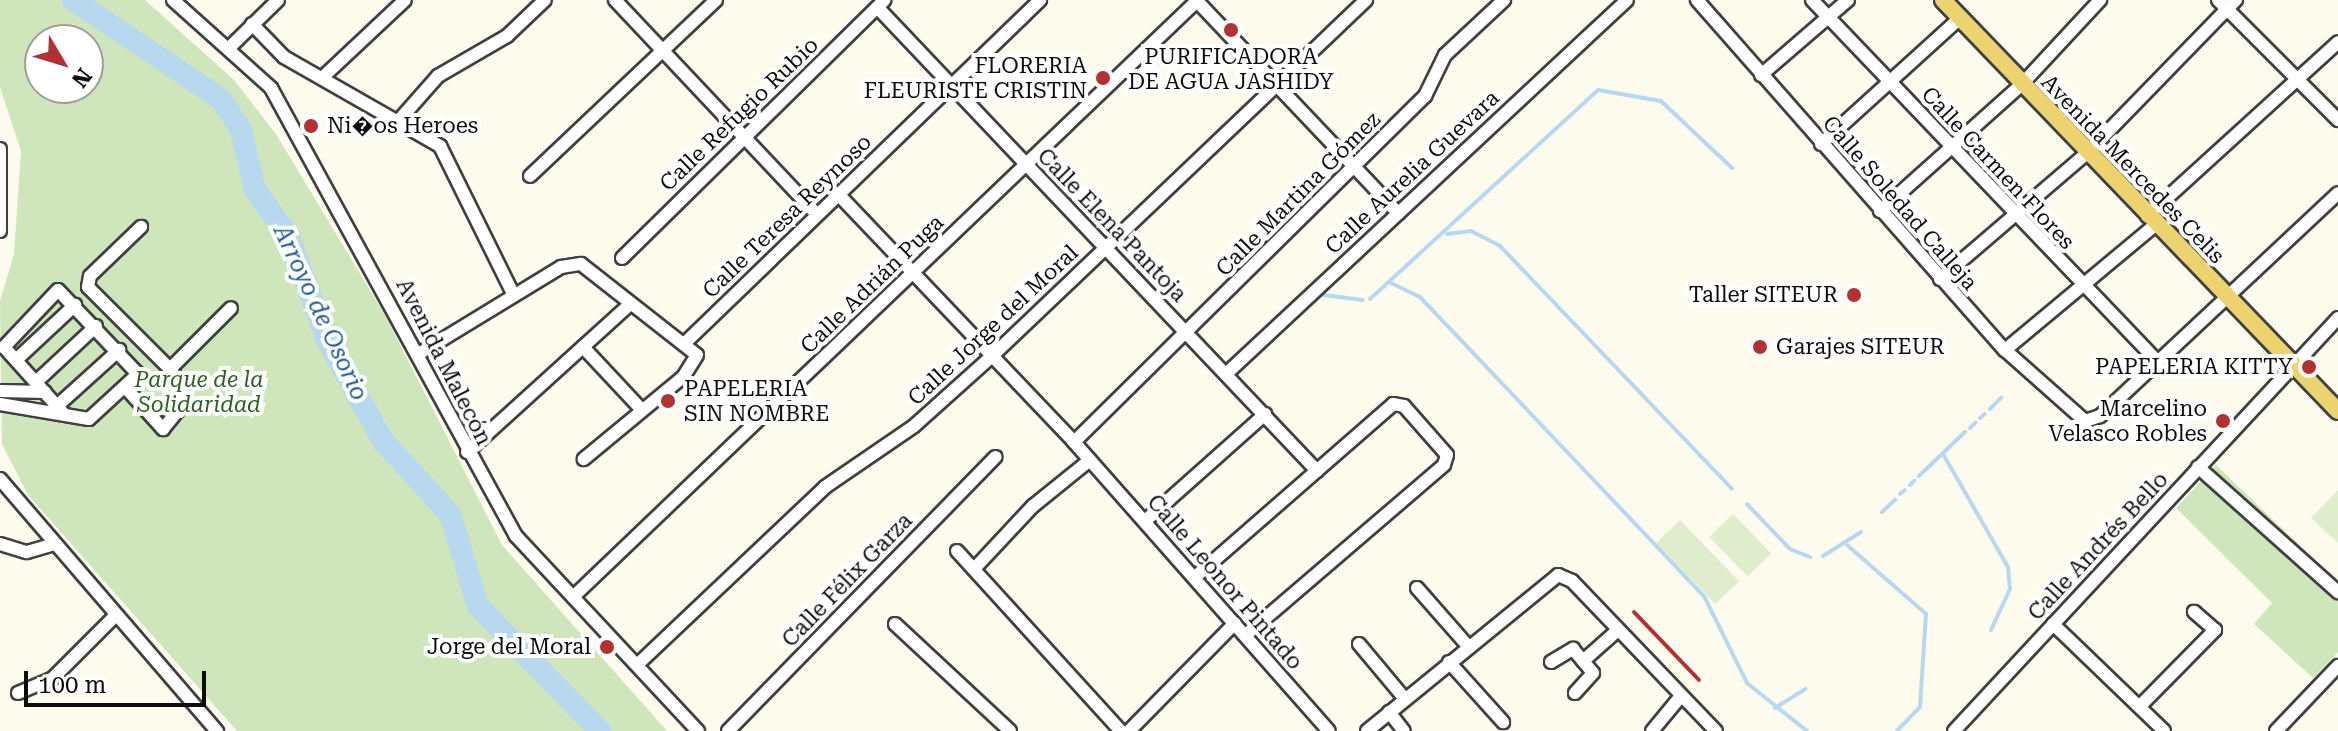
<!DOCTYPE html>
<html>
<head>
<meta charset="utf-8">
<style>
  body { margin:0 }
  #map { position:relative; width:2338px; height:731px; overflow:hidden; background:#fdfbee; font-family:"Roboto Serif",serif }
  div>[style] { position:absolute }
  .green>* { inset:0; background:#cfe5bb }
  .pitch>* { inset:0; background:#e0edcc; transform-origin:0 0 }
  .stream>* { height:4px; margin:-2px; padding:0 2px; transform-origin:2px; border-radius:2px; background:#b8d8f0 }
  .river>* { height:22px; margin:-11px; padding:0 11px; transform-origin:11px; border-radius:11px; background:#b8d8f0 }
  .roads { filter:drop-shadow(2px 0 #404040) drop-shadow(-2px 0 #404040) drop-shadow(0 2px #404040) drop-shadow(0 -2px #404040) }
  .minor>* { height:12px; margin:-6px; padding:0 6px; transform-origin:6px; border-radius:6px; background:#fff }
  .major>* { height:16px; margin:-8px; padding:0 8px; transform-origin:8px; border-radius:8px; background:#ecd370 }
  .rail>* { height:4px; margin:-2px; padding:0 2px; transform-origin:2px; border-radius:2px; background:#b03232 }
  .dots>* { width:22px; height:22px; translate:-50% -50%; box-sizing:border-box; border:4px solid #fff; border-radius:50% }
  span { translate:-50% -50%; white-space:nowrap; text-align:center; line-height:1.15; -webkit-text-stroke:8px #fff; paint-order:stroke }
  .poi-label { font-size:22px; color:#0d0d0d }
  .right { translate:-100% -50%; text-align:right }
  .left { translate:0 -50%; text-align:left }
  .street-label { font-size:22px; color:#0d0d0d }
  .park-label { font-size:22px; color:#2d5e23; font-style:italic }
  .water-label { font-size:24px; color:#225c93; font-style:italic }
  .north { position:absolute; left:24px; top:24px; width:80px; height:80px; box-sizing:border-box; background:#fff; border:2px solid #9e9e9e; border-radius:50%; rotate:128deg; font-size:22px; font-weight:700; line-height:32px; text-align:center; color:#0d0d0d }
  .north::after { content:''; display:block; margin:auto; width:28px; height:36px; background:#b03232; clip-path:polygon(50% 0,100% 100%,50% 72%,0 100%) }
  .scale { position:absolute; left:24px; top:671px; width:182px; height:36px; box-sizing:border-box; border:4px solid #0d0d0d; border-top:0; padding-left:10px; font-size:24px; line-height:28px; white-space:nowrap; color:#0d0d0d; -webkit-text-stroke:6px #fff; paint-order:stroke }
</style>
</head>
<body>
<div id="map">
  <div class="green">
    <div style="clip-path:polygon(evenodd,0 0,145px 0,234px 80px,276px 134px,386px 317px,502px 545px,667px 731px,237px 731px,28px 495px,2px 444px,0 301px,14px 254px,21px 151px,0 87px,0 0,40px 40px,88px 40px,88px 88px,40px 88px,40px 40px)"></div>
    <div style="clip-path:polygon(2216px 465px,2338px 582px,2338px 652px,2313px 678px,2254px 624px,2272px 603px,2176px 508px)"></div>
  </div>
  <div class="pitch">
    <div style="clip-path:polygon(2338px 490px,2338px 543px,2311px 518px)"></div>
    <div style="left:1733px;top:514px;width:55px;height:33px;rotate:46deg"></div>
    <div style="left:1680px;top:520px;width:85px;height:33px;rotate:46deg"></div>
  </div>
  <div class="stream">
    <div style="left:1447px;top:234px;width:24px;rotate:-7deg"></div>
    <div style="left:1471px;top:231px;width:31px;rotate:27deg"></div>
    <div style="left:1499px;top:245px;width:337px;rotate:46.3deg"></div>
    <div style="left:1391px;top:283px;width:32px;rotate:26deg"></div>
    <div style="left:1420px;top:297px;width:412px;rotate:46.5deg"></div>
    <div style="left:1704px;top:596px;width:97px;rotate:63.7deg"></div>
    <div style="left:1747px;top:683px;width:77px;rotate:38.7deg"></div>
    <div style="left:1323px;top:295px;width:40px;rotate:7.1deg"></div>
    <div style="left:1370px;top:299px;width:309px;rotate:-42.5deg"></div>
    <div style="left:1598px;top:90px;width:64px;rotate:9.9deg"></div>
    <div style="left:1661px;top:101px;width:98px;rotate:43.3deg"></div>
    <div style="left:1990px;top:409px;width:16px;rotate:-45deg"></div>
    <div style="left:1980px;top:418px;width:6px;rotate:-39deg"></div>
    <div style="left:1970px;top:428px;width:8px;rotate:-45deg"></div>
    <div style="left:1943px;top:454px;width:130px;rotate:60.1deg"></div>
    <div style="left:2008px;top:567px;width:22px;rotate:85deg"></div>
    <div style="left:2010px;top:589px;width:45px;rotate:114.9deg"></div>
    <div style="left:1919px;top:476px;width:64px;rotate:-43.7deg"></div>
    <div style="left:1910px;top:485px;width:6px;rotate:-45deg"></div>
    <div style="left:1900px;top:494px;width:6px;rotate:-39deg"></div>
    <div style="left:1747px;top:504px;width:62px;rotate:46.3deg"></div>
    <div style="left:1790px;top:549px;width:22px;rotate:22deg"></div>
    <div style="left:1882px;top:512px;width:18px;rotate:-43deg"></div>
    <div style="left:1847px;top:545px;width:105px;rotate:41.1deg"></div>
    <div style="left:1926px;top:614px;width:93px;rotate:93.7deg"></div>
    <div style="left:1920px;top:707px;width:33px;rotate:134deg"></div>
    <div style="left:1823px;top:556px;width:45px;rotate:-32.3deg"></div>
    <div style="left:1775px;top:708px;width:36px;rotate:-32deg"></div>
  </div>
  <div class="river">
    <div style="left:73px;top:0;width:178px;rotate:33.8deg"></div>
    <div style="left:221px;top:99px;width:37px;rotate:57deg"></div>
    <div style="left:241px;top:130px;width:62px;rotate:76.9deg"></div>
    <div style="left:255px;top:190px;width:56px;rotate:53.7deg"></div>
    <div style="left:288px;top:235px;width:112px;rotate:69.6deg"></div>
    <div style="left:327px;top:340px;width:115px;rotate:61deg"></div>
    <div style="left:383px;top:441px;width:99px;rotate:47.5deg"></div>
    <div style="left:450px;top:514px;width:96px;rotate:73.1deg"></div>
    <div style="left:478px;top:606px;width:175px;rotate:45.7deg"></div>
  </div>
  <div class="roads">
    <div class="minor">
      <div style="left:173px;top:0;width:132px;rotate:41.9deg"></div>
      <div style="left:271px;top:88px;width:511px;rotate:61.33deg"></div>
      <div style="left:516px;top:536px;width:267px;rotate:47deg"></div>
      <div style="left:615px;top:0;width:294px;rotate:46.7deg"></div>
      <div style="left:1196px;top:0;width:294px;rotate:46.5deg"></div>
      <div style="left:1697px;top:0;width:466px;rotate:48.7deg"></div>
      <div style="left:2005px;top:350px;width:107px;rotate:41.6deg"></div>
      <div style="left:2085px;top:421px;width:16px;rotate:-18deg"></div>
      <div style="left:2100px;top:416px;width:326px;rotate:-43.1deg"></div>
      <div style="left:1812px;top:0;width:501px;rotate:46.29deg"></div>
      <div style="left:2218px;top:0;width:170px;rotate:45deg"></div>
      <div style="left:878px;top:8px;width:638px;rotate:46.52deg"></div>
      <div style="left:252px;top:24px;width:46px;rotate:45.9deg"></div>
      <div style="left:284px;top:57px;width:180px;rotate:29.7deg"></div>
      <div style="left:440px;top:146px;width:165px;rotate:63.7deg"></div>
      <div style="left:230px;top:47px;width:67px;rotate:-44.4deg"></div>
      <div style="left:1761px;top:75px;width:115px;rotate:-40.8deg"></div>
      <div style="left:323px;top:77px;width:112px;rotate:-43.2deg"></div>
      <div style="left:401px;top:118px;width:56px;rotate:-48.6deg"></div>
      <div style="left:438px;top:76px;width:80px;rotate:-30.1deg"></div>
      <div style="left:507px;top:36px;width:52px;rotate:-43.5deg"></div>
      <div style="left:1821px;top:144px;width:188px;rotate:-42.2deg"></div>
      <div style="left:0;top:149px;width:82px;rotate:90deg"></div>
      <div style="left:530px;top:176px;width:256px;rotate:-43.4deg"></div>
      <div style="left:838px;top:194px;width:342px;rotate:46.4deg"></div>
      <div style="left:1074px;top:442px;width:385px;rotate:48.6deg"></div>
      <div style="left:1880px;top:211px;width:191px;rotate:-41.8deg"></div>
      <div style="left:2022px;top:84px;width:115px;rotate:-47.1deg"></div>
      <div style="left:2147px;top:216px;width:258px;rotate:-42.3deg"></div>
      <div style="left:622px;top:258px;width:368px;rotate:-44.5deg"></div>
      <div style="left:1940px;top:279px;width:194px;rotate:-40.6deg"></div>
      <div style="left:2087px;top:153px;width:214px;rotate:-45.8deg"></div>
      <div style="left:687px;top:341px;width:491px;rotate:-44deg"></div>
      <div style="left:583px;top:347px;width:83px;rotate:46.9deg"></div>
      <div style="left:2005px;top:350px;width:195px;rotate:-39.8deg"></div>
      <div style="left:420px;top:353px;width:165px;rotate:-31.4deg"></div>
      <div style="left:561px;top:267px;width:20px;rotate:-9deg"></div>
      <div style="left:581px;top:264px;width:147px;rotate:38.1deg"></div>
      <div style="left:697px;top:355px;width:26px;rotate:122deg"></div>
      <div style="left:683px;top:377px;width:129px;rotate:140.4deg"></div>
      <div style="left:16px;top:360px;width:81px;rotate:-43deg"></div>
      <div style="left:170px;top:369px;width:86px;rotate:-45deg"></div>
      <div style="left:1226px;top:374px;width:548px;rotate:-43deg"></div>
      <div style="left:36px;top:382px;width:82px;rotate:-43deg"></div>
      <div style="left:125px;top:387px;width:57px;rotate:47.9deg"></div>
      <div style="left:163px;top:429px;width:32px;rotate:-51deg"></div>
      <div style="left:183px;top:404px;width:16px;rotate:-90deg"></div>
      <div style="left:183px;top:388px;width:23px;rotate:-124deg"></div>
      <div style="left:170px;top:369px;width:116px;rotate:-135deg"></div>
      <div style="left:88px;top:287px;width:11px;rotate:-80deg"></div>
      <div style="left:90px;top:276px;width:71px;rotate:-43.9deg"></div>
      <div style="left:0;top:391px;width:45px;rotate:1.3deg"></div>
      <div style="left:0;top:404px;width:90px;rotate:9.6deg"></div>
      <div style="left:89px;top:419px;width:67px;rotate:-42.6deg"></div>
      <div style="left:138px;top:374px;width:116px;rotate:-133.6deg"></div>
      <div style="left:58px;top:290px;width:79px;rotate:133.5deg"></div>
      <div style="left:4px;top:347px;width:89px;rotate:48.2deg"></div>
      <div style="left:57px;top:406px;width:84px;rotate:-42.1deg"></div>
      <div style="left:1074px;top:442px;width:493px;rotate:-44.6deg"></div>
      <div style="left:1425px;top:96px;width:46px;rotate:-64deg"></div>
      <div style="left:1445px;top:55px;width:81px;rotate:-43deg"></div>
      <div style="left:467px;top:452px;width:219px;rotate:-42.2deg"></div>
      <div style="left:2198px;top:467px;width:188px;rotate:41.8deg"></div>
      <div style="left:0;top:479px;width:333px;rotate:49.3deg"></div>
      <div style="left:1145px;top:521px;width:161px;rotate:-41.7deg"></div>
      <div style="left:0;top:544px;width:28px;rotate:17deg"></div>
      <div style="left:27px;top:552px;width:26px;rotate:-16deg"></div>
      <div style="left:957px;top:551px;width:244px;rotate:47.7deg"></div>
      <div style="left:974px;top:569px;width:86px;rotate:-46.9deg"></div>
      <div style="left:1033px;top:506px;width:73px;rotate:-38.9deg"></div>
      <div style="left:1195px;top:577px;width:263px;rotate:-41.1deg"></div>
      <div style="left:1393px;top:404px;width:11px;rotate:10deg"></div>
      <div style="left:1404px;top:406px;width:65px;rotate:48.7deg"></div>
      <div style="left:1447px;top:455px;width:10px;rotate:107deg"></div>
      <div style="left:1444px;top:465px;width:261px;rotate:139.4deg"></div>
      <div style="left:1417px;top:588px;width:77px;rotate:48.7deg"></div>
      <div style="left:573px;top:597px;width:864px;rotate:-43.69deg"></div>
      <div style="left:895px;top:624px;width:157px;rotate:42.9deg"></div>
      <div style="left:2053px;top:624px;width:154px;rotate:43.9deg"></div>
      <div style="left:1359px;top:644px;width:72px;rotate:50.1deg"></div>
      <div style="left:1583px;top:661px;width:47px;rotate:-41.5deg"></div>
      <div style="left:1449px;top:662px;width:81px;rotate:48deg"></div>
      <div style="left:1551px;top:662px;width:26px;rotate:-31deg"></div>
      <div style="left:1573px;top:649px;width:31px;rotate:50deg"></div>
      <div style="left:1593px;top:673px;width:27px;rotate:132deg"></div>
      <div style="left:637px;top:665px;width:259px;rotate:-43.4deg"></div>
      <div style="left:825px;top:487px;width:108px;rotate:-34.4deg"></div>
      <div style="left:914px;top:426px;width:103px;rotate:-41.9deg"></div>
      <div style="left:991px;top:357px;width:518px;rotate:-43.59deg"></div>
      <div style="left:18px;top:693px;width:38px;rotate:-23deg"></div>
      <div style="left:53px;top:678px;width:88px;rotate:-45deg"></div>
      <div style="left:2140px;top:706px;width:107px;rotate:-45.4deg"></div>
      <div style="left:2215px;top:630px;width:28px;rotate:-139deg"></div>
      <div style="left:1389px;top:712px;width:24px;rotate:52deg"></div>
      <div style="left:728px;top:731px;width:383px;rotate:-45.7deg"></div>
      <div style="left:1129px;top:731px;width:151px;rotate:-45.5deg"></div>
      <div style="left:1367px;top:731px;width:247px;rotate:-39.2deg"></div>
      <div style="left:1558px;top:575px;width:15px;rotate:23deg"></div>
      <div style="left:1572px;top:581px;width:208px;rotate:46.2deg"></div>
      <div style="left:1652px;top:731px;width:45px;rotate:-50.4deg"></div>
      <div style="left:1954px;top:731px;width:564px;rotate:-47.08deg"></div>
      <div style="left:2276px;top:731px;width:90px;rotate:-46.4deg"></div>
    </div>
    <div class="major">
      <div style="left:1943px;top:0;width:570px;rotate:46.14deg"></div>
    </div>
  </div>
  <div class="rail">
    <div style="left:1634px;top:612px;width:94px;rotate:46.3deg"></div>
  </div>
  <div class="dots">
    <div style="left:1231px;top:30px;background:#b03232"></div>
    <div style="left:1103px;top:78px;background:#b03232"></div>
    <div style="left:311px;top:126px;background:#b03232"></div>
    <div style="left:1854px;top:295px;background:#b03232"></div>
    <div style="left:1760px;top:347px;background:#b03232"></div>
    <div style="left:2309px;top:367px;background:#b03232"></div>
    <div style="left:668px;top:401px;background:#b03232"></div>
    <div style="left:2223px;top:421px;background:#b03232"></div>
    <div style="left:607px;top:647px;background:#b03232"></div>
  </div>
  <div class="poi-label">
    <span style="left:1231px;top:69px">PURIFICADORA<br>DE AGUA JASHIDY</span>
    <span class="right" style="left:1087px;top:78px">FLORERIA<br>FLEURISTE CRISTIN</span>
    <span class="left" style="left:327px;top:126px">Ni�os Heroes</span>
    <span class="right" style="left:1838px;top:295px">Taller SITEUR</span>
    <span class="left" style="left:1776px;top:347px">Garajes SITEUR</span>
    <span class="right" style="left:2293px;top:367px">PAPELERIA KITTY</span>
    <span class="left" style="left:684px;top:401px">PAPELERIA<br>SIN NOMBRE</span>
    <span class="right" style="left:2207px;top:421px">Marcelino<br>Velasco Robles</span>
    <span class="right" style="left:591px;top:647px">Jorge del Moral</span>
  </div>
  <div class="street-label">
    <span style="left:739px;top:114px;rotate:-44deg">Calle Refugio Rubio</span>
    <span style="left:1998px;top:168px;rotate:47deg">Calle Carmen Flores</span>
    <span style="left:2133px;top:169px;rotate:46deg">Avenida Mercedes Celis</span>
    <span style="left:1412px;top:172px;rotate:-43deg">Calle Aurelia Guevara</span>
    <span style="left:1298px;top:194px;rotate:-45deg">Calle Martina Gómez</span>
    <span style="left:1900px;top:203px;rotate:49deg">Calle Soledad Calleja</span>
    <span style="left:787px;top:216px;rotate:-44deg">Calle Teresa Reynoso</span>
    <span style="left:1112px;top:225px;rotate:46deg">Calle Elena Pantoja</span>
    <span style="left:872px;top:284px;rotate:-44deg">Calle Adrián Puga</span>
    <span style="left:993px;top:325px;rotate:-43deg">Calle Jorge del Moral</span>
    <span style="left:444px;top:362px;rotate:63deg">Avenida Malecón</span>
    <span style="left:2098px;top:546px;rotate:-47deg">Calle Andrés Bello</span>
    <span style="left:847px;top:580px;rotate:-46deg">Calle Félix Garza</span>
    <span style="left:1225px;top:582px;rotate:49deg">Calle Leonor Pintado</span>
  </div>
  <div class="park-label">
    <span style="left:199px;top:392px">Parque de la<br>Solidaridad</span>
  </div>
  <div class="water-label">
    <span style="left:320px;top:313px;rotate:65deg">Arroyo de Osorio</span>
  </div>
  <div class="north">N</div>
  <div class="scale">100 m</div>
</div>
</body>
</html>
